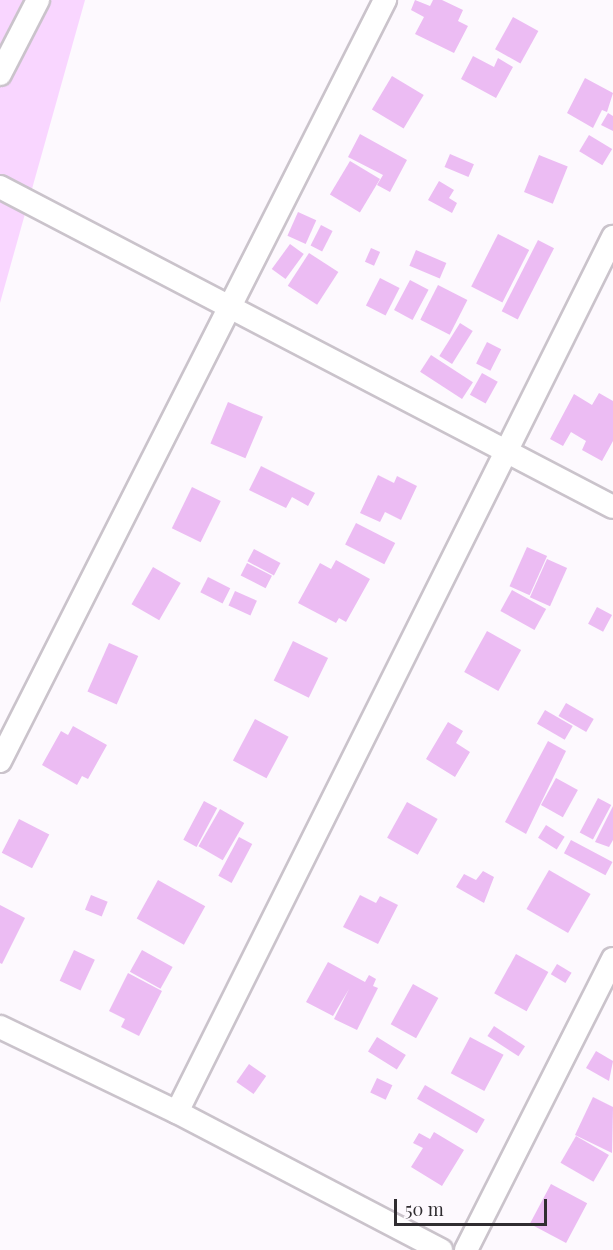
<!DOCTYPE html>
<html>
<head>
<meta charset="utf-8">
<style>
  body { margin:0 }
  #map { position:relative; width:613px; height:1250px; overflow:hidden; background:#fdf9fe; font-family:"Playfair Display",serif }
  div>[style] { position:absolute }
  .green>* { inset:0; background:#f9d6ff }
  .building>* { inset:0; background:#ecbcf3; transform-origin:0 0 }
  .roads { filter:drop-shadow(2px 0 #cac3cb) drop-shadow(-2px 0 #cac3cb) drop-shadow(0 2px #cac3cb) drop-shadow(0 -2px #cac3cb) }
  .minor>* { height:22px; margin:-11px; padding:0 11px; transform-origin:11px; border-radius:11px; background:#fff }
  span { translate:-50% -50%; white-space:nowrap; text-align:center; line-height:1.15; -webkit-text-stroke:6px #fdf9fe; paint-order:stroke }
  .scale { position:absolute; left:394px; top:1199px; width:153px; height:27px; box-sizing:border-box; border:3px solid #302d31; border-top:0; padding-left:8px; font-size:18px; line-height:21px; white-space:nowrap; color:#302d31; -webkit-text-stroke:4px #fdf9fe; paint-order:stroke }
</style>
</head>
<body>
<div id="map">
  <div class="green">
    <div style="clip-path:polygon(0 0,85px 0,0 303px)"></div>
  </div>
  <div class="building">
    <div style="clip-path:polygon(415px 0,430px 6px,433px 0,442px 0,463px 10px,458px 21px,468px 26px,454px 53px,415px 34px,424px 17px,411px 10px)"></div>
    <div style="left:513px;top:17px;width:29px;height:37px;rotate:29deg"></div>
    <div style="clip-path:polygon(473px 56px,494px 67px,498px 58px,513px 67px,496px 98px,461px 79px)"></div>
    <div style="left:392px;top:76px;width:37px;height:39px;rotate:31deg"></div>
    <div style="clip-path:polygon(585px 78px,613px 93px,607px 112px,602px 110px,593px 128px,567px 113px)"></div>
    <div style="clip-path:polygon(608px 113px,613px 116px,613px 131px,601px 125px)"></div>
    <div style="clip-path:polygon(360px 134px,407px 160px,390px 192px,377px 185px,383px 175px,348px 157px)"></div>
    <div style="left:589px;top:135px;width:27px;height:19px;rotate:31deg"></div>
    <div style="left:450px;top:154px;width:26px;height:14px;rotate:23deg"></div>
    <div style="left:539px;top:155px;width:31px;height:40px;rotate:22deg"></div>
    <div style="left:350px;top:161px;width:35px;height:39px;rotate:31deg"></div>
    <div style="clip-path:polygon(439px 181px,454px 190px,449px 198px,457px 203px,452px 213px,428px 200px)"></div>
    <div style="left:298px;top:212px;width:20px;height:26px;rotate:24deg"></div>
    <div style="left:321px;top:225px;width:13px;height:23px;rotate:27deg"></div>
    <div style="left:498px;top:234px;width:35px;height:59px;rotate:27deg"></div>
    <div style="left:538px;top:240px;width:18px;height:80px;rotate:27deg"></div>
    <div style="left:290px;top:244px;width:17px;height:31px;rotate:36deg"></div>
    <div style="left:371px;top:248px;width:10px;height:15px;rotate:24deg"></div>
    <div style="left:416px;top:250px;width:33px;height:17px;rotate:23deg"></div>
    <div style="left:309px;top:253px;width:35px;height:39px;rotate:33deg"></div>
    <div style="left:380px;top:278px;width:22px;height:31px;rotate:27deg"></div>
    <div style="left:410px;top:280px;width:21px;height:34px;rotate:28deg"></div>
    <div style="left:438px;top:285px;width:33px;height:39px;rotate:27deg"></div>
    <div style="left:460px;top:323px;width:15px;height:39px;rotate:32deg"></div>
    <div style="left:487px;top:342px;width:16px;height:24px;rotate:27deg"></div>
    <div style="left:431px;top:355px;width:50px;height:20px;rotate:33deg"></div>
    <div style="left:482px;top:373px;width:18px;height:25px;rotate:29deg"></div>
    <div style="clip-path:polygon(599px 393px,613px 401px,613px 441px,602px 461px,582px 450px,586px 441px,571px 432px,563px 446px,550px 439px,574px 394px,592px 405px)"></div>
    <div style="left:228px;top:402px;width:38px;height:45px;rotate:23deg"></div>
    <div style="clip-path:polygon(261px 466px,315px 493px,308px 506px,292px 497px,286px 508px,249px 490px)"></div>
    <div style="clip-path:polygon(378px 475px,394px 483px,397px 476px,417px 486px,401px 520px,385px 512px,380px 522px,360px 513px)"></div>
    <div style="left:192px;top:487px;width:32px;height:46px;rotate:26deg"></div>
    <div style="left:356px;top:523px;width:44px;height:24px;rotate:27deg"></div>
    <div style="left:527px;top:547px;width:22px;height:43px;rotate:24deg"></div>
    <div style="left:254px;top:549px;width:30px;height:14px;rotate:28deg"></div>
    <div style="left:547px;top:559px;width:22px;height:42px;rotate:24deg"></div>
    <div style="clip-path:polygon(336px 560px,370px 579px,346px 622px,339px 618px,336px 623px,298px 603px,320px 563px,331px 569px)"></div>
    <div style="left:247px;top:563px;width:28px;height:14px;rotate:27deg"></div>
    <div style="left:153px;top:567px;width:32px;height:43px;rotate:30deg"></div>
    <div style="left:208px;top:577px;width:25px;height:17px;rotate:27deg"></div>
    <div style="left:512px;top:590px;width:39px;height:24px;rotate:29deg"></div>
    <div style="left:235px;top:591px;width:24px;height:16px;rotate:24deg"></div>
    <div style="left:597px;top:607px;width:17px;height:19px;rotate:28deg"></div>
    <div style="left:487px;top:631px;width:39px;height:47px;rotate:29deg"></div>
    <div style="left:293px;top:641px;width:39px;height:44px;rotate:26deg"></div>
    <div style="left:109px;top:643px;width:32px;height:53px;rotate:24deg"></div>
    <div style="left:566px;top:703px;width:32px;height:15px;rotate:30deg"></div>
    <div style="left:545px;top:710px;width:32px;height:16px;rotate:30deg"></div>
    <div style="left:255px;top:719px;width:38px;height:47px;rotate:28deg"></div>
    <div style="clip-path:polygon(448px 722px,463px 731px,456px 743px,470px 752px,455px 777px,426px 759px)"></div>
    <div style="clip-path:polygon(73px 726px,107px 745px,88px 779px,82px 776px,77px 785px,42px 765px,61px 731px,68px 735px)"></div>
    <div style="clip-path:polygon(548px 741px,566px 751px,526px 834px,505px 822px)"></div>
    <div style="left:556px;top:778px;width:25px;height:31px;rotate:29deg"></div>
    <div style="left:598px;top:798px;width:15px;height:39px;rotate:28deg"></div>
    <div style="left:204px;top:801px;width:15px;height:44px;rotate:28deg"></div>
    <div style="left:407px;top:802px;width:35px;height:41px;rotate:29deg"></div>
    <div style="clip-path:polygon(613px 806px,613px 840px,609px 847px,595px 842px)"></div>
    <div style="left:220px;top:809px;width:28px;height:43px;rotate:30deg"></div>
    <div style="left:19px;top:819px;width:34px;height:38px;rotate:27deg"></div>
    <div style="left:546px;top:825px;width:22px;height:15px;rotate:32deg"></div>
    <div style="left:239px;top:837px;width:15px;height:44px;rotate:28deg"></div>
    <div style="left:571px;top:840px;width:47px;height:15px;rotate:28deg"></div>
    <div style="left:549px;top:870px;width:48px;height:45px;rotate:30deg"></div>
    <div style="clip-path:polygon(483px 871px,494px 877px,484px 903px,456px 887px,464px 874px,476px 880px)"></div>
    <div style="left:158px;top:880px;width:54px;height:44px;rotate:29deg"></div>
    <div style="left:91px;top:895px;width:18px;height:16px;rotate:22deg"></div>
    <div style="clip-path:polygon(360px 895px,376px 903px,380px 896px,398px 905px,378px 944px,343px 927px)"></div>
    <div style="clip-path:polygon(0 905px,25px 918px,2px 964px,0 963px)"></div>
    <div style="left:74px;top:950px;width:23px;height:34px;rotate:25deg"></div>
    <div style="left:142px;top:950px;width:35px;height:25px;rotate:29deg"></div>
    <div style="left:516px;top:954px;width:37px;height:45px;rotate:29deg"></div>
    <div style="clip-path:polygon(328px 962px,365px 982px,369px 975px,376px 979px,373px 986px,378px 988px,357px 1030px,334px 1019px,349px 989px,333px 1016px,306px 1002px)"></div>
    <div style="left:557px;top:964px;width:17px;height:12px;rotate:31deg"></div>
    <div style="clip-path:polygon(128px 973px,162px 991px,139px 1036px,121px 1027px,125px 1019px,109px 1011px)"></div>
    <div style="left:413px;top:984px;width:29px;height:46px;rotate:29deg"></div>
    <div style="left:494px;top:1026px;width:37px;height:12px;rotate:33deg"></div>
    <div style="left:377px;top:1037px;width:34px;height:17px;rotate:32deg"></div>
    <div style="left:470px;top:1037px;width:38px;height:41px;rotate:28deg"></div>
    <div style="clip-path:polygon(596px 1051px,613px 1061px,609px 1081px,586px 1068px)"></div>
    <div style="left:249px;top:1064px;width:21px;height:22px;rotate:35deg"></div>
    <div style="left:377px;top:1078px;width:17px;height:16px;rotate:25deg"></div>
    <div style="left:425px;top:1085px;width:69px;height:16px;rotate:30deg"></div>
    <div style="clip-path:polygon(593px 1097px,613px 1107px,612px 1153px,575px 1135px)"></div>
    <div style="clip-path:polygon(434px 1132px,464px 1150px,442px 1186px,411px 1167px,423px 1148px,413px 1143px,419px 1133px,430px 1139px)"></div>
    <div style="left:576px;top:1136px;width:38px;height:31px;rotate:30deg"></div>
    <div style="left:551px;top:1184px;width:41px;height:45px;rotate:28deg"></div>
  </div>
  <div class="roads">
    <div class="minor">
      <div style="left:0;top:74px;width:83px;rotate:-62.8deg"></div>
      <div style="left:0;top:187px;width:691px;rotate:27.57deg"></div>
      <div style="left:0;top:761px;width:853px;rotate:-63.16deg"></div>
      <div style="left:0;top:1027px;width:196px;rotate:25.7deg"></div>
      <div style="left:177px;top:1112px;width:298px;rotate:27.6deg"></div>
      <div style="left:177px;top:1112px;width:978px;rotate:-63.51deg"></div>
      <div style="left:466px;top:1250px;width:326px;rotate:-63.2deg"></div>
    </div>
  </div>
  <div class="scale">50 m</div>
</div>
</body>
</html>
